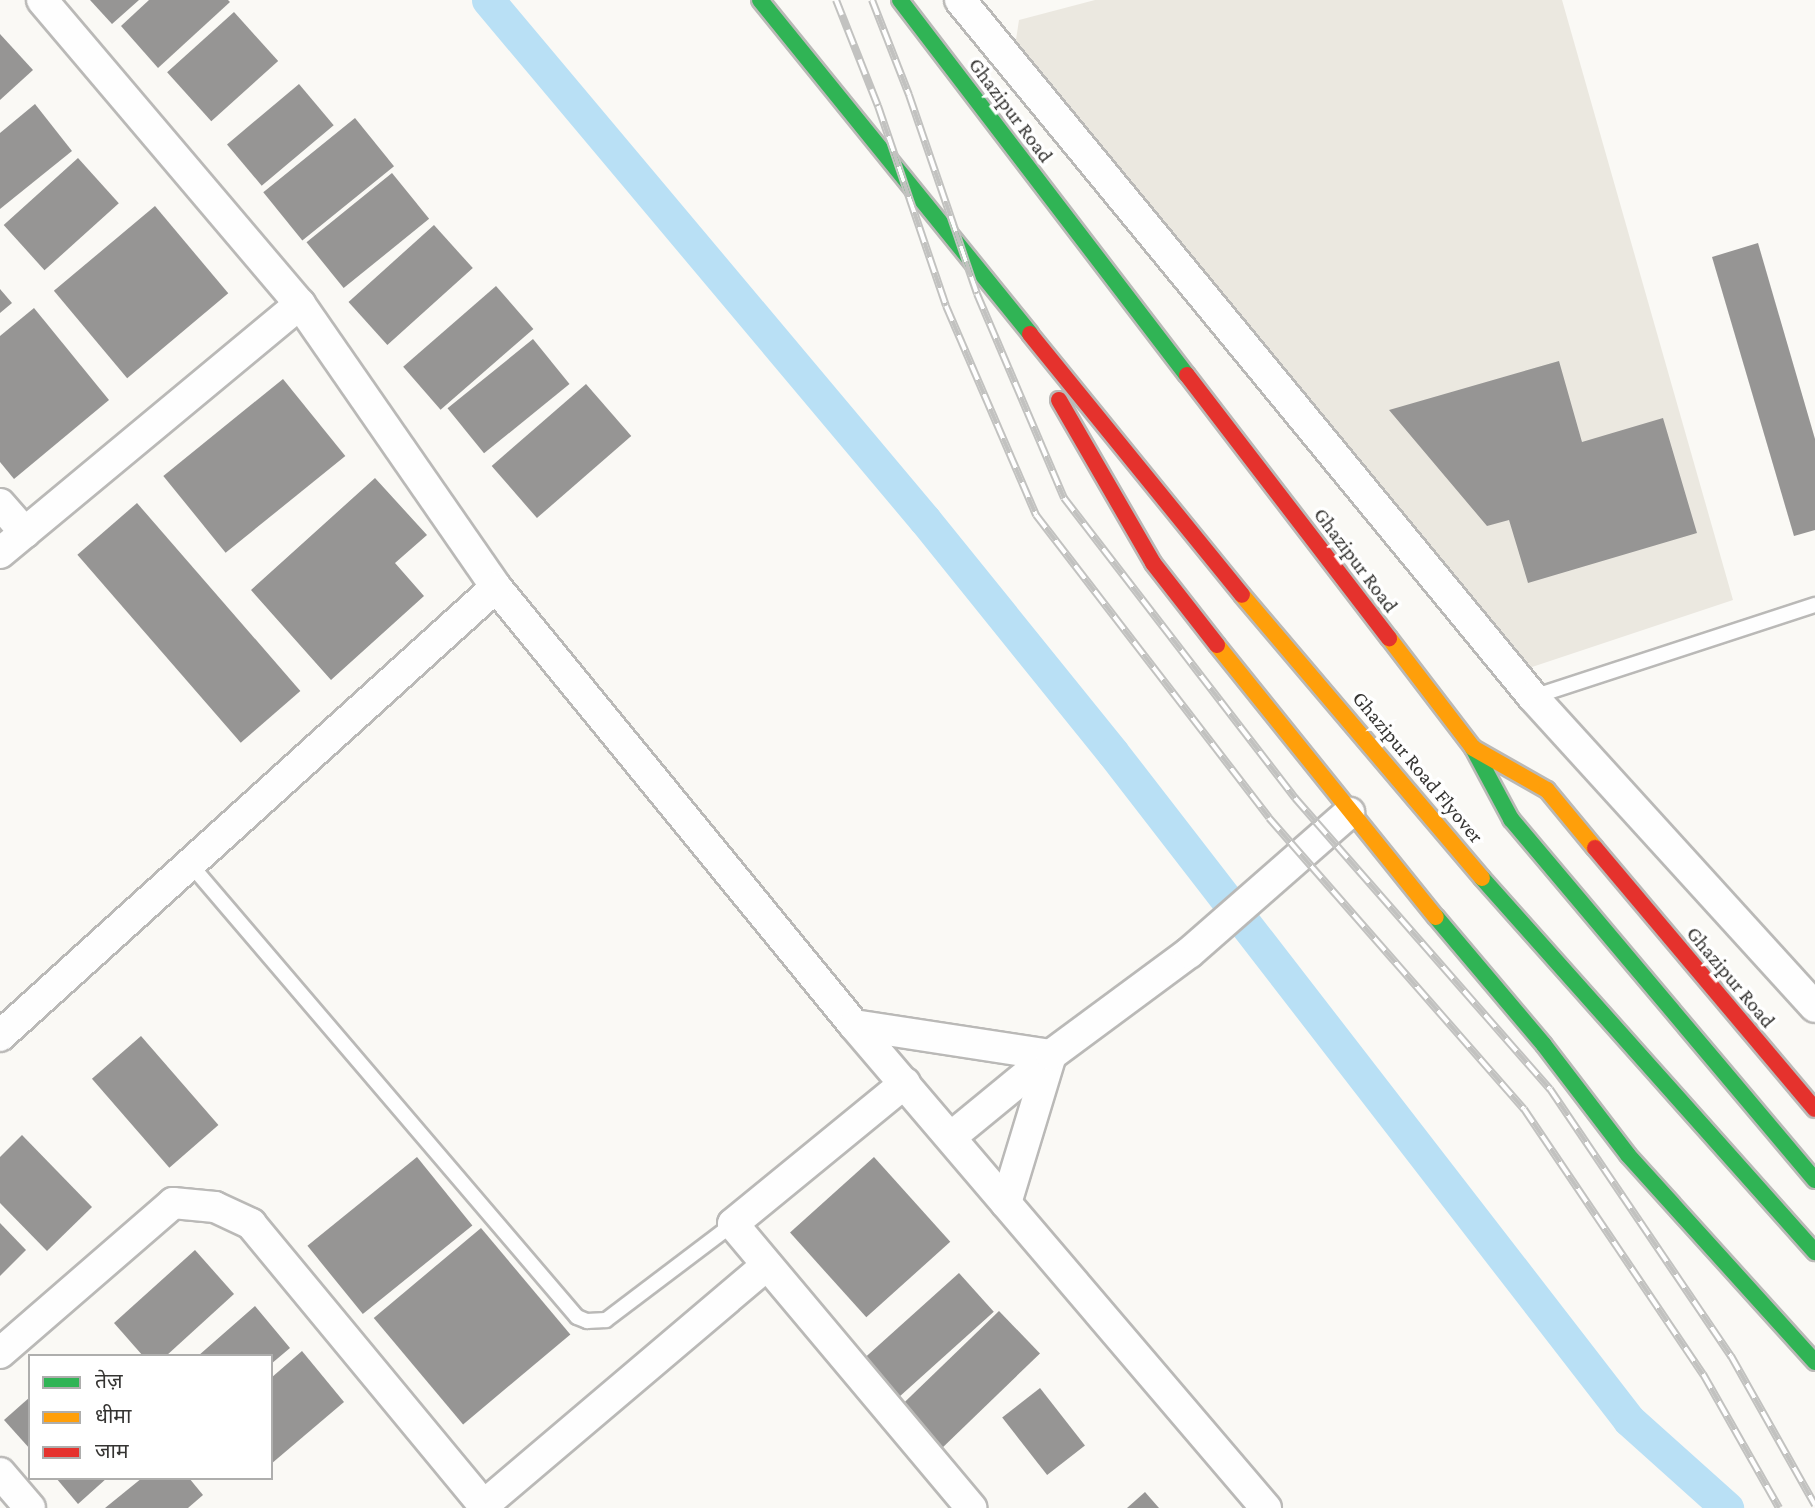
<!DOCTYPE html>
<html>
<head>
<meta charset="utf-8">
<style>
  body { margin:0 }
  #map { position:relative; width:1815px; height:1508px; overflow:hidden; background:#faf9f5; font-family:"Crimson Pro","Noto Sans Devanagari",serif }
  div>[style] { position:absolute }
  .built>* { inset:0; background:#ebe8e0 }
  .canal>* { height:33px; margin:-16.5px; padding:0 16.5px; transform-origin:16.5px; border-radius:16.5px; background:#b9e0f5 }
  .building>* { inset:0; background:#969594; transform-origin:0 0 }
  .roads { filter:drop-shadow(2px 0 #bab9b7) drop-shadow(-2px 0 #bab9b7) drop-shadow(0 2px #bab9b7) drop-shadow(0 -2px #bab9b7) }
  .lane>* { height:14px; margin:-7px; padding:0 7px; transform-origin:7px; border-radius:7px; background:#fefefe }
  .street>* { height:30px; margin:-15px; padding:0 15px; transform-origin:15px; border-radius:15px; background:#fefefe }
  .fast>* { height:16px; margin:-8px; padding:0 8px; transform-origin:8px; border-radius:8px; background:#30b455 }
  .slow>* { height:16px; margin:-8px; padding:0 8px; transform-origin:8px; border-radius:8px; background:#ff9f0a }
  .jam>* { height:16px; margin:-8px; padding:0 8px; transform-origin:8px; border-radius:8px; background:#e5322d }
  .rail>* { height:8px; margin-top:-4px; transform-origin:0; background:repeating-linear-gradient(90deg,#fff 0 16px,#c2c2c0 0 32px); box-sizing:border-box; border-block:2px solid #c2c2c0 }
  span { translate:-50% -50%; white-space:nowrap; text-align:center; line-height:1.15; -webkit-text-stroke:7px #fff; paint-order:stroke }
  .street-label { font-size:21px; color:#353432 }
  .legend { position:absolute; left:28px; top:1354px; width:245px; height:126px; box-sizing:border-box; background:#fff; border:2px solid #aeaead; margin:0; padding:9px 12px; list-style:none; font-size:21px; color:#353432 }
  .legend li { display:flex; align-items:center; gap:14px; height:35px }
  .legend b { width:35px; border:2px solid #aeaead }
</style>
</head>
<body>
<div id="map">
  <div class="built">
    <div style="clip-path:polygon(1095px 0,1562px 0,1733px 600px,1526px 669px,1014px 53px,1019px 20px)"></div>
  </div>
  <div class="canal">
    <div style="left:488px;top:0;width:679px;rotate:49.96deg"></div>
    <div style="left:925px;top:520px;width:299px;rotate:51.1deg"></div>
    <div style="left:1113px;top:753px;width:843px;rotate:52.27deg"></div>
    <div style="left:1629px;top:1420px;width:132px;rotate:41.9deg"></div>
  </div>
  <div class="building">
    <div style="clip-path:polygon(90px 0,139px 0,112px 24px)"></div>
    <div style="clip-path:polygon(149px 0,228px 0,230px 2px,158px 68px,121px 26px)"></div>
    <div style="left:234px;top:12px;width:66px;height:90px;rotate:48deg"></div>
    <div style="clip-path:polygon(0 34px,33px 70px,0 100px)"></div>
    <div style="left:299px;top:84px;width:54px;height:94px;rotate:50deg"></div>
    <div style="clip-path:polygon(35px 104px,72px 151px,0 209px,0 133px)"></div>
    <div style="left:355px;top:118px;width:62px;height:118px;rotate:51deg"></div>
    <div style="left:78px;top:158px;width:61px;height:100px;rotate:48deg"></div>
    <div style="left:392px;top:173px;width:59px;height:110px;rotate:51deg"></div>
    <div style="left:155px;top:206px;width:114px;height:132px;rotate:50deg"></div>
    <div style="left:434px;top:225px;width:58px;height:115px;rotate:48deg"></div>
    <div style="clip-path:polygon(1758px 243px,1815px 439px,1815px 530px,1794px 536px,1712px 257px)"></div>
    <div style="left:496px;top:286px;width:57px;height:123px;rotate:49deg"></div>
    <div style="clip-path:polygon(0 289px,12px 303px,0 313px)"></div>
    <div style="clip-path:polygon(34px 308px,109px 400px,14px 479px,0 462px,0 336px)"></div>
    <div style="left:533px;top:339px;width:58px;height:110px;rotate:51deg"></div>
    <div style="clip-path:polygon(1559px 361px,1582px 442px,1663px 418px,1697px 533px,1528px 583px,1509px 520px,1487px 526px,1389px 410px)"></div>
    <div style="left:283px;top:379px;width:99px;height:154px;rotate:51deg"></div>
    <div style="left:586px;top:384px;width:69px;height:125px;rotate:49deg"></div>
    <div style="clip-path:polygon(375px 478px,427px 535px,395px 563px,424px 596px,331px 680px,251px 590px)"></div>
    <div style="left:137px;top:503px;width:249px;height:79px;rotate:49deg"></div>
    <div style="left:141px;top:1036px;width:118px;height:65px;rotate:49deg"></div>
    <div style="clip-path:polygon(22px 1135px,92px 1207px,47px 1251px,0 1203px,0 1157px)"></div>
    <div style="left:417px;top:1157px;width:88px;height:141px;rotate:51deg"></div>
    <div style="left:874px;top:1157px;width:114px;height:113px;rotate:48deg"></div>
    <div style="clip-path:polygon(0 1223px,26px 1250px,0 1276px)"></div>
    <div style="left:481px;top:1228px;width:139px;height:140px;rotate:50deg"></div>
    <div style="clip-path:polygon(195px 1250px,234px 1294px,166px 1356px,143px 1356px,114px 1323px)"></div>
    <div style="left:959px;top:1273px;width:52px;height:132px;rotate:48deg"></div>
    <div style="clip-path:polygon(255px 1306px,290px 1348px,271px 1364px,271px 1356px,198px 1356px)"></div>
    <div style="left:999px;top:1311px;width:59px;height:140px;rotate:46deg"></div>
    <div style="clip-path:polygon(302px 1351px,344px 1402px,271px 1464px,271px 1378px)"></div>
    <div style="left:1040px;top:1388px;width:73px;height:48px;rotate:52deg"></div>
    <div style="clip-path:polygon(30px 1397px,30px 1449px,4px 1420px)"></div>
    <div style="clip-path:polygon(56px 1478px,107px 1478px,78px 1504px)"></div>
    <div style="clip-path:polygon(142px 1478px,189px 1478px,203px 1495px,188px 1508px,105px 1508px)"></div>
    <div style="clip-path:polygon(1145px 1492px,1159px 1508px,1127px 1508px)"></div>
  </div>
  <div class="roads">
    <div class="lane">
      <div style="left:1533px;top:697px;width:297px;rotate:-18.1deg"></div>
      <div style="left:191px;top:865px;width:594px;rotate:49.5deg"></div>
      <div style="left:577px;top:1317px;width:11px;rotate:22deg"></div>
      <div style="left:587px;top:1321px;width:19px;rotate:-3deg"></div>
      <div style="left:606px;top:1320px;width:159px;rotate:-37.1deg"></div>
    </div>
    <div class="street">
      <div style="left:42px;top:0;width:399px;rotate:49.7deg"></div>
      <div style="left:300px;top:304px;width:344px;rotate:55.3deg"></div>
      <div style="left:496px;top:587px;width:566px;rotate:50.74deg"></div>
      <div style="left:854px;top:1025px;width:635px;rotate:49.54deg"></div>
      <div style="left:960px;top:0;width:902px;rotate:50.58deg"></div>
      <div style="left:1533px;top:697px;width:419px;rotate:47.7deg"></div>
      <div style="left:0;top:504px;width:38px;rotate:49deg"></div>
      <div style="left:0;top:553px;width:390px;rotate:-39.7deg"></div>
      <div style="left:854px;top:1025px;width:199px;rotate:8.7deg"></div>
      <div style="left:1051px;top:1055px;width:155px;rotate:106.9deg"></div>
      <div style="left:0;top:1036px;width:669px;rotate:-42.15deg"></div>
      <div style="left:905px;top:1083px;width:222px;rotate:140.7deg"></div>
      <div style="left:733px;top:1224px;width:371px;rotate:50deg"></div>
      <div style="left:951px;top:1137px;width:129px;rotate:-39.4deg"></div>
      <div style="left:1051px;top:1055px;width:172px;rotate:-36.5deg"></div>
      <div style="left:1189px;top:953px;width:213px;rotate:-41.2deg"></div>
      <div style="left:0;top:1353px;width:229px;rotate:-40.9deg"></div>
      <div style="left:173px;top:1203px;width:42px;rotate:5.4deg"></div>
      <div style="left:215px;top:1207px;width:40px;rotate:25deg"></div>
      <div style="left:251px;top:1224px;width:369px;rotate:50.4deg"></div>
      <div style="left:0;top:1473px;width:46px;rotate:49.4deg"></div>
      <div style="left:484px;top:1505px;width:371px;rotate:-40.3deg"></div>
    </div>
    <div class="fast">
      <div style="left:760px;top:0;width:429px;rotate:51deg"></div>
      <div style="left:900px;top:0;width:472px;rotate:52.6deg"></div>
      <div style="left:1473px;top:748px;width:81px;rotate:61.8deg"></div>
      <div style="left:1511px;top:819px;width:472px;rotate:49.9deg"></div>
      <div style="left:1482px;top:878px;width:501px;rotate:48.32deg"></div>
      <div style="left:1436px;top:917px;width:167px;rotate:49.8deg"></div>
      <div style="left:1544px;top:1045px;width:138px;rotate:52.6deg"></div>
      <div style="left:1628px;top:1155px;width:279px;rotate:47.9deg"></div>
    </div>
    <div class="slow">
      <div style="left:1242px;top:595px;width:371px;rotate:49.7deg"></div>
      <div style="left:1389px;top:638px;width:138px;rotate:52.6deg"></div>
      <div style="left:1473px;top:748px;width:85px;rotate:29.6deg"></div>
      <div style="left:1547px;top:790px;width:75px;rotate:50.4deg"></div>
      <div style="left:1217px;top:645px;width:349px;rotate:51.2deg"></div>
    </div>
    <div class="jam">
      <div style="left:1030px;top:334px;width:336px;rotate:50.9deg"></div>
      <div style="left:1187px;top:375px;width:332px;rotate:52.5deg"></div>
      <div style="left:1059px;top:400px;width:188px;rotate:60deg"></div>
      <div style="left:1153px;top:563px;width:104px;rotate:52deg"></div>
      <div style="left:1595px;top:848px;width:341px;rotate:49.9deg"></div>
    </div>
  </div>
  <div class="rail">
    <div style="left:836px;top:0;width:114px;rotate:68.4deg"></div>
    <div style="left:878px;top:106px;width:211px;rotate:71.2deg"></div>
    <div style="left:946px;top:306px;width:228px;rotate:66.7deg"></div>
    <div style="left:1036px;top:515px;width:382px;rotate:52.4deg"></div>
    <div style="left:1269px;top:818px;width:387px;rotate:48.8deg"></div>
    <div style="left:1524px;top:1109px;width:320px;rotate:56deg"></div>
    <div style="left:1703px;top:1374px;width:154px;rotate:60.4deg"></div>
    <div style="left:872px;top:0;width:102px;rotate:68.7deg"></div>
    <div style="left:909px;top:95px;width:210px;rotate:71.1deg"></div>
    <div style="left:977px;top:294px;width:222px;rotate:66.9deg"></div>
    <div style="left:1064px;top:498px;width:379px;rotate:52.4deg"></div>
    <div style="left:1295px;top:798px;width:387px;rotate:48.8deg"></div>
    <div style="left:1550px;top:1089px;width:323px;rotate:55.9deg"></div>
    <div style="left:1731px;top:1356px;width:171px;rotate:60.6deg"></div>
  </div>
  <div class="street-label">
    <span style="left:1011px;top:110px;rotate:53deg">Ghazipur Road</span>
    <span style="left:1356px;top:560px;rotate:53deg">Ghazipur Road</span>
    <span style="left:1418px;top:767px;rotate:50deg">Ghazipur Road Flyover</span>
    <span style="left:1731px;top:977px;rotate:50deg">Ghazipur Road</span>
  </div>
  <ul class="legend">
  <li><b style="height:9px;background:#30b455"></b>तेज़</li>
  <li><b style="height:9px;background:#ff9f0a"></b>धीमा</li>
  <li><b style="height:9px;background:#e5322d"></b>जाम</li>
  </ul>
</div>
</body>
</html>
